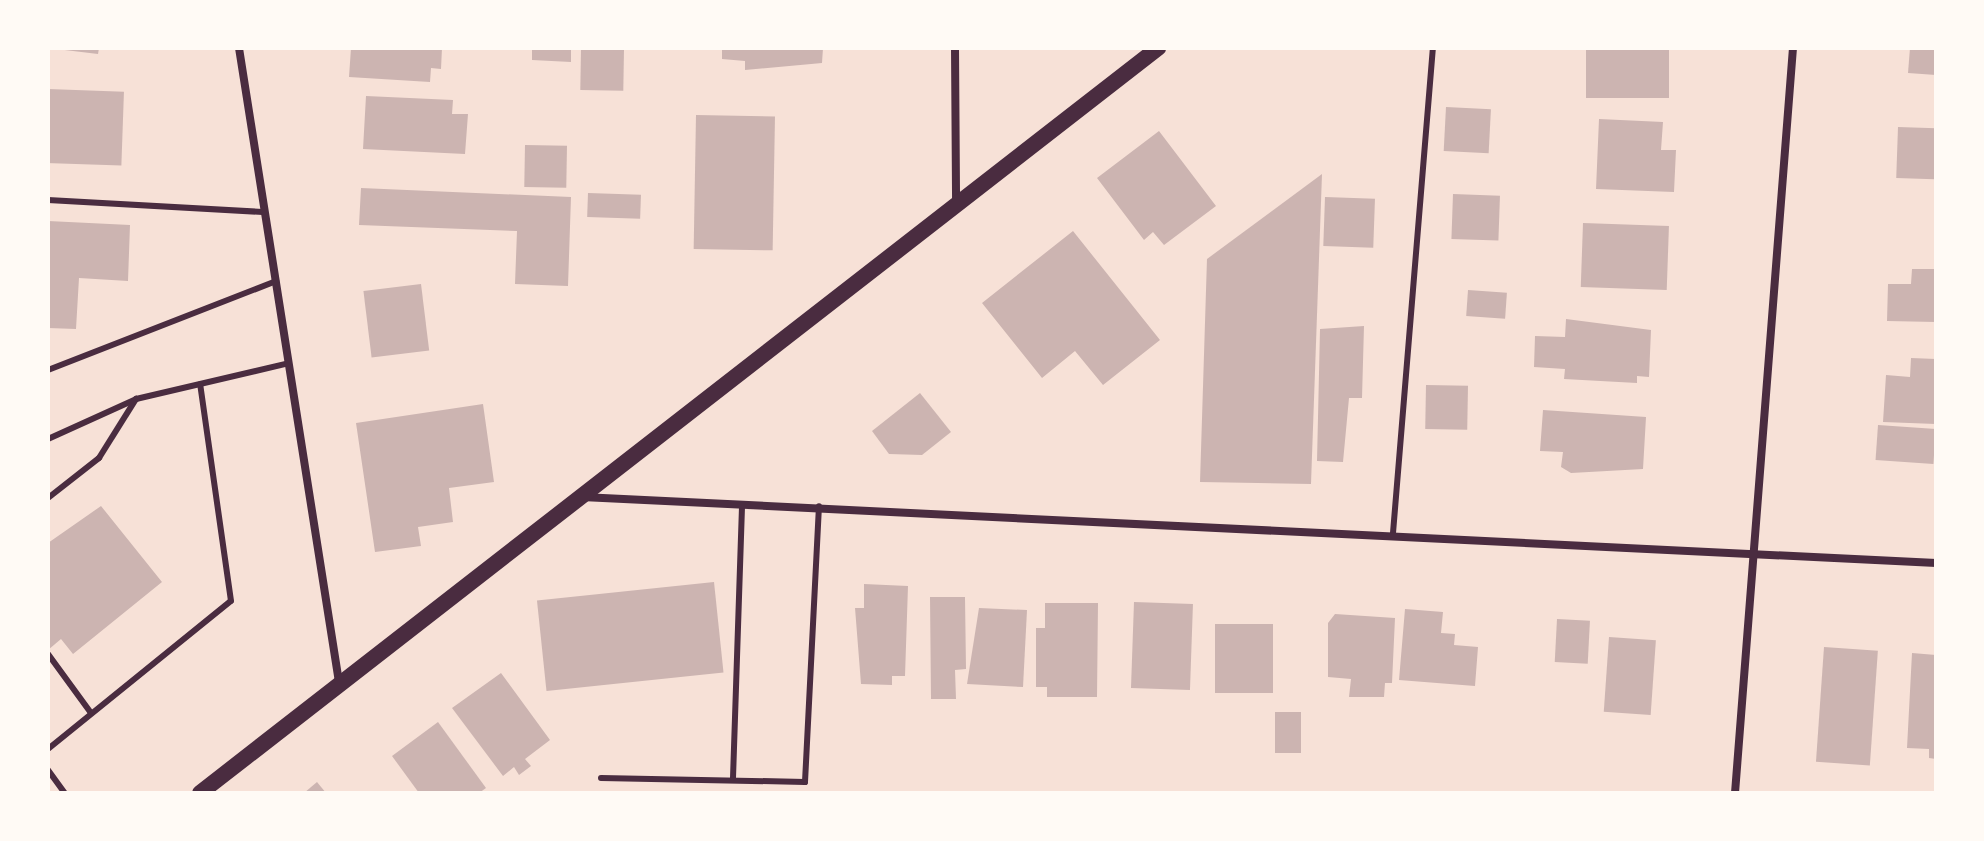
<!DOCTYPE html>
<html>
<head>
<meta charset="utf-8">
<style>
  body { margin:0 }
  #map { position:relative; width:1984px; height:841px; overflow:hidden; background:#f7e1d7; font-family:Figtree,sans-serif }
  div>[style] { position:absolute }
  .building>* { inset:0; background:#ccb4b1; transform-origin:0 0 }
  .service>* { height:6px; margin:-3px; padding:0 3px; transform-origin:3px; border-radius:3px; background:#4a2c40 }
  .minor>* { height:8px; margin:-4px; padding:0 4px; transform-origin:4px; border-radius:4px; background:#4a2c40 }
  .secondary>* { height:16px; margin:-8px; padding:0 8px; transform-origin:8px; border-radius:8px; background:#4a2c40 }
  span { translate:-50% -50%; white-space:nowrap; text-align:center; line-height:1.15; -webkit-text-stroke:6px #fffaf5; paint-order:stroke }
  .frame { position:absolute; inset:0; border:50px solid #fffaf5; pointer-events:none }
</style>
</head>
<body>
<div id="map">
  <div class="building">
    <div style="clip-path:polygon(48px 48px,99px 48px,98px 54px)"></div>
    <div style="clip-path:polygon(351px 48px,442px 48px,441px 69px,431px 68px,430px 82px,349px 77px)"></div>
    <div style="clip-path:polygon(532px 48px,571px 48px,571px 62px,532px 60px)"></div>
    <div style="clip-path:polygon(722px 48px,823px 48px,822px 63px,745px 70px,745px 61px,722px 59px)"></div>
    <div style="left:1586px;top:48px;width:83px;height:50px"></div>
    <div style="clip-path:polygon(1910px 48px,1936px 48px,1936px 75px,1908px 73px)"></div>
    <div style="left:581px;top:49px;width:43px;height:41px;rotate:1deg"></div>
    <div style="left:48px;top:89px;width:76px;height:74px;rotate:2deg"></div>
    <div style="clip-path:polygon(366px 96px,453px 100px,452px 114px,468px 114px,465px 154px,363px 149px)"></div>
    <div style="left:1446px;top:107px;width:45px;height:44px;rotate:3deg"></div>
    <div style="left:696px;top:115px;width:79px;height:134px;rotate:1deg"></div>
    <div style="clip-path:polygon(1599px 119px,1663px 122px,1661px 150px,1676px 150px,1674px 192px,1596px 189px)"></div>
    <div style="left:1898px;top:127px;width:38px;height:51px;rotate:2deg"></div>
    <div style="clip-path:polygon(1159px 131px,1216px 206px,1164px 245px,1153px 232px,1144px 240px,1097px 178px)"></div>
    <div style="left:525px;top:145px;width:42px;height:42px;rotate:1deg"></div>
    <div style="clip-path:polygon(1322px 174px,1311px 484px,1200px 482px,1207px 259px)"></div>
    <div style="clip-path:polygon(361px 188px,571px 197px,568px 286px,515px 284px,517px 231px,359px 225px)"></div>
    <div style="left:588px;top:193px;width:53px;height:24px;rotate:2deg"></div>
    <div style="left:1453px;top:194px;width:47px;height:45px;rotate:2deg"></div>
    <div style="left:1325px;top:197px;width:50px;height:49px;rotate:2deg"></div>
    <div style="clip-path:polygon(48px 221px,130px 225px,128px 281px,79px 278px,76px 329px,48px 328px)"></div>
    <div style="left:1583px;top:223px;width:86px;height:64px;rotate:2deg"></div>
    <div style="clip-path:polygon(1073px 231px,1160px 340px,1103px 385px,1075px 351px,1042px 378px,982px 303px)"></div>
    <div style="clip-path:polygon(1912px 269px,1936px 269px,1936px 322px,1887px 321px,1888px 284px,1911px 284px)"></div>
    <div style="left:421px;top:284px;width:67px;height:58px;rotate:83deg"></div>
    <div style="left:1468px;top:290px;width:39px;height:26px;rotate:4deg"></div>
    <div style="clip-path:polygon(1566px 319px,1651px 330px,1649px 377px,1637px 376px,1637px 383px,1564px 379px,1565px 369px,1534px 367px,1535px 336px,1565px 337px)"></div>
    <div style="clip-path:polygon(1364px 326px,1362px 398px,1349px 398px,1343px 462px,1317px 461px,1320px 329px)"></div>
    <div style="clip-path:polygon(1911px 358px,1936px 359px,1936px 424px,1883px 422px,1886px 375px,1910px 377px)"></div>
    <div style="left:1426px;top:385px;width:42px;height:44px;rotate:1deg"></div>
    <div style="clip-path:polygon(920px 393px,951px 432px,922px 455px,889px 454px,872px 431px)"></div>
    <div style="clip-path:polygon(483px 404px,494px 482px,449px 488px,453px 522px,418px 527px,421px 546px,375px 552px,356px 423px)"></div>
    <div style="clip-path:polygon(1543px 410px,1646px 417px,1643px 469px,1571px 473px,1561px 467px,1563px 452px,1540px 451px)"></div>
    <div style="left:1878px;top:425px;width:58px;height:35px;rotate:4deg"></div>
    <div style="clip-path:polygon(101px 506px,162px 582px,73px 654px,61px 639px,48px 650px,48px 543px)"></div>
    <div style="left:714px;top:582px;width:91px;height:178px;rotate:84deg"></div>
    <div style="clip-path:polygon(864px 584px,908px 586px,905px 676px,892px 676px,892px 685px,861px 684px,855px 608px,864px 608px)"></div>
    <div style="clip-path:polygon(930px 597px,965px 597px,966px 669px,955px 670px,956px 699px,931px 699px)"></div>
    <div style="left:1134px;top:602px;width:59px;height:86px;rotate:2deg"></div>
    <div style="clip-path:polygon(1045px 603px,1098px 603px,1097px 697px,1047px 697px,1047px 687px,1036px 687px,1036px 628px,1045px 628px)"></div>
    <div style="clip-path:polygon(979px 608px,1027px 610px,1023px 687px,967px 684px)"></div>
    <div style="clip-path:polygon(1405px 609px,1443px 612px,1441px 633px,1455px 634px,1454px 645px,1478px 647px,1475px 686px,1399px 680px)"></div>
    <div style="clip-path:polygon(1335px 614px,1395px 618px,1392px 683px,1385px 683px,1384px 697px,1349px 697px,1351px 679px,1328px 677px,1328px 623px)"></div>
    <div style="left:1557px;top:619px;width:33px;height:43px;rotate:3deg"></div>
    <div style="left:1215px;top:624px;width:58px;height:69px"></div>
    <div style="left:1609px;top:637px;width:47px;height:75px;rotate:4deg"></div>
    <div style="left:1824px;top:647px;width:54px;height:115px;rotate:4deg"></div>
    <div style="clip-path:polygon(1912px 653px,1936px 655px,1936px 759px,1929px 758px,1929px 749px,1907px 748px)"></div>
    <div style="clip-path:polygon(501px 673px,550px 740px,525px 759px,531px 766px,519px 775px,514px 767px,503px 776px,452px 708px)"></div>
    <div style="left:1275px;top:712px;width:26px;height:41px"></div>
    <div style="clip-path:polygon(438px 722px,486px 788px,479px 793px,419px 793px,392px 756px)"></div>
    <div style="clip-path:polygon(317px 782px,326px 793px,304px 793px)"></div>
  </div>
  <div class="service">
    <div style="left:48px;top:200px;width:215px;rotate:3.2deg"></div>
    <div style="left:48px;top:370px;width:245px;rotate:-21.3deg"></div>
    <div style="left:48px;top:439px;width:97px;rotate:-24.4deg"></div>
    <div style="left:136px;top:399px;width:157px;rotate:-13.2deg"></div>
    <div style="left:48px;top:498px;width:65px;rotate:-38.1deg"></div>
    <div style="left:99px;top:458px;width:70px;rotate:-57.9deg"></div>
    <div style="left:1393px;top:533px;width:487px;rotate:-85.3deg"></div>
    <div style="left:48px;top:654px;width:73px;rotate:53.9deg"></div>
    <div style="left:48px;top:749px;width:235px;rotate:-39deg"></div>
    <div style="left:231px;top:601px;width:219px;rotate:-98.1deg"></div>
    <div style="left:48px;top:770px;width:29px;rotate:54deg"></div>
    <div style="left:601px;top:778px;width:204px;rotate:1.1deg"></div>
    <div style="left:805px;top:782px;width:276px;rotate:-87.1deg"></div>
    <div style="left:733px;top:778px;width:273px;rotate:-88.1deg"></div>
  </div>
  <div class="minor">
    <div style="left:239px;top:48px;width:642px;rotate:81.04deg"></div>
    <div style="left:955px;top:48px;width:153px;rotate:89.6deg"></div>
    <div style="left:582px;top:497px;width:1356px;rotate:2.79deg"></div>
    <div style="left:1735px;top:793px;width:747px;rotate:-85.55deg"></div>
  </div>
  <div class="secondary">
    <div style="left:200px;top:793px;width:1214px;rotate:-37.87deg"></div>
  </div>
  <div class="frame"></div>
</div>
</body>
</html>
